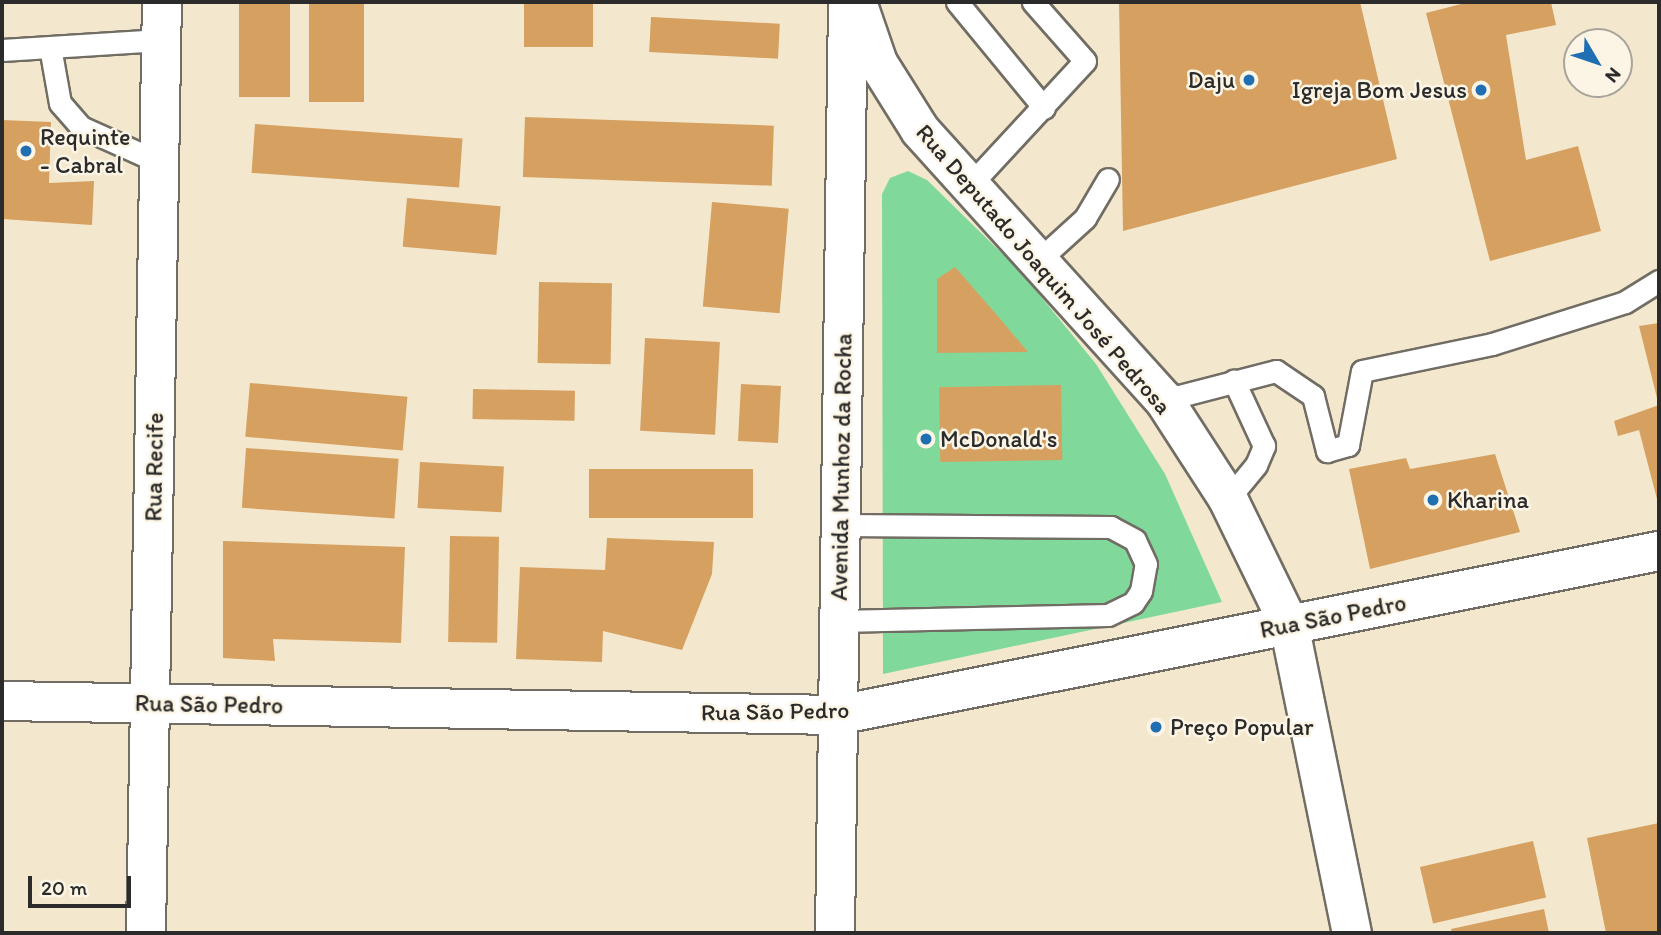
<!DOCTYPE html>
<html>
<head>
<meta charset="utf-8">
<style>
  body { margin:0 }
  #map { position:relative; width:1661px; height:935px; overflow:hidden; background:#f3e8cd; font-family:Itim,sans-serif }
  div>[style] { position:absolute }
  .green>* { inset:0; background:#81d89b }
  .building>* { inset:0; background:#d6a060; transform-origin:0 0 }
  .roads { filter:drop-shadow(2px 0 #716d64) drop-shadow(-2px 0 #716d64) drop-shadow(0 2px #716d64) drop-shadow(0 -2px #716d64) }
  .lane>* { height:21px; margin:-10.5px; padding:0 10.5px; transform-origin:10.5px; border-radius:10.5px; background:#fff }
  .street>* { height:38px; margin:-19px; padding:0 19px; transform-origin:19px; border-radius:19px; background:#fff }
  .secondary>* { height:38px; margin:-19px; padding:0 19px; transform-origin:19px; border-radius:19px; background:#fff }
  .primary>* { height:38px; margin:-19px; padding:0 19px; transform-origin:19px; border-radius:19px; background:#fff }
  .dots>* { width:19px; height:19px; translate:-50% -50%; box-sizing:border-box; border:4px solid #fcf5e5; border-radius:50% }
  span { translate:-50% -50%; white-space:nowrap; text-align:center; line-height:1.15; -webkit-text-stroke:5px #fcf5e5; paint-order:stroke }
  .poi-label { font-size:24px; color:#2b2b2b }
  .right { translate:-100% -50%; text-align:right }
  .left { translate:0 -50%; text-align:left }
  .street-label { font-size:24px; color:#2b2b2b }
  .frame { position:absolute; inset:0; border:4px solid #2b2b2b; pointer-events:none }
  .north { position:absolute; left:1563px; top:28px; width:70px; height:70px; box-sizing:border-box; background:#fcf5e5; border:2px solid #a8a49b; border-radius:50%; rotate:129deg; font-size:19px; font-weight:700; line-height:28px; text-align:center; color:#2b2b2b }
  .north::after { content:''; display:block; margin:auto; width:24px; height:32px; background:#1f6fb2; clip-path:polygon(50% 0,100% 100%,50% 72%,0 100%) }
  .scale { position:absolute; left:28px; top:876px; width:103px; height:32px; box-sizing:border-box; border:4px solid #2b2b2b; border-top:0; padding-left:9px; font-size:21px; line-height:24px; white-space:nowrap; color:#2b2b2b; -webkit-text-stroke:5px #fcf5e5; paint-order:stroke }
</style>
</head>
<body>
<div id="map">
  <div class="green">
    <div style="clip-path:polygon(908px 171px,927px 180px,1020px 271px,1096px 364px,1165px 474px,1222px 602px,883px 674px,882px 194px,890px 178px)"></div>
  </div>
  <div class="building">
    <div style="left:239px;top:2px;width:51px;height:95px"></div>
    <div style="left:309px;top:2px;width:55px;height:100px"></div>
    <div style="left:524px;top:2px;width:69px;height:45px"></div>
    <div style="clip-path:polygon(1119px 2px,1360px 2px,1397px 159px,1123px 231px)"></div>
    <div style="clip-path:polygon(1469px 2px,1551px 2px,1556px 25px,1506px 35px,1526px 160px,1578px 146px,1601px 231px,1490px 261px,1426px 13px)"></div>
    <div style="left:651px;top:17px;width:129px;height:35px;rotate:3deg"></div>
    <div style="left:525px;top:117px;width:249px;height:60px;rotate:2deg"></div>
    <div style="clip-path:polygon(2px 120px,51px 122px,49px 183px,94px 181px,92px 225px,2px 219px)"></div>
    <div style="left:255px;top:124px;width:208px;height:49px;rotate:4deg"></div>
    <div style="left:407px;top:198px;width:94px;height:49px;rotate:5deg"></div>
    <div style="left:712px;top:202px;width:77px;height:105px;rotate:5deg"></div>
    <div style="clip-path:polygon(955px 267px,996px 314px,1028px 352px,937px 353px,937px 279px)"></div>
    <div style="left:539px;top:282px;width:73px;height:81px;rotate:1deg"></div>
    <div style="clip-path:polygon(1659px 323px,1659px 402px,1658px 402px,1639px 326px)"></div>
    <div style="left:645px;top:338px;width:75px;height:93px;rotate:3deg"></div>
    <div style="left:250px;top:383px;width:158px;height:54px;rotate:5deg"></div>
    <div style="left:741px;top:384px;width:40px;height:57px;rotate:3deg"></div>
    <div style="left:1061px;top:385px;width:75px;height:122px;rotate:89deg"></div>
    <div style="left:473px;top:389px;width:102px;height:30px;rotate:1deg"></div>
    <div style="clip-path:polygon(1659px 405px,1659px 502px,1658px 503px,1639px 430px,1618px 436px,1614px 421px)"></div>
    <div style="left:246px;top:448px;width:153px;height:60px;rotate:4deg"></div>
    <div style="clip-path:polygon(1495px 454px,1520px 532px,1370px 569px,1349px 469px,1406px 458px,1410px 469px)"></div>
    <div style="left:420px;top:462px;width:84px;height:46px;rotate:3deg"></div>
    <div style="left:589px;top:469px;width:164px;height:49px"></div>
    <div style="left:450px;top:536px;width:49px;height:106px;rotate:1deg"></div>
    <div style="clip-path:polygon(607px 538px,714px 542px,712px 574px,682px 650px,603px 631px,602px 662px,516px 659px,520px 567px,605px 570px)"></div>
    <div style="clip-path:polygon(223px 541px,405px 547px,401px 643px,273px 639px,275px 661px,223px 658px)"></div>
    <div style="clip-path:polygon(1659px 823px,1659px 933px,1606px 933px,1587px 838px)"></div>
    <div style="left:1533px;top:841px;width:58px;height:116px;rotate:77deg"></div>
    <div style="clip-path:polygon(1544px 909px,1549px 933px,1452px 933px,1451px 929px)"></div>
  </div>
  <div class="roads">
    <div class="lane">
      <div style="left:957px;top:2px;width:137px;rotate:50.6deg"></div>
      <div style="left:50px;top:47px;width:57px;rotate:79.9deg"></div>
      <div style="left:60px;top:103px;width:32px;rotate:49deg"></div>
      <div style="left:81px;top:127px;width:85px;rotate:24.2deg"></div>
      <div style="left:2px;top:50px;width:159px;rotate:-3.6deg"></div>
      <div style="left:970px;top:185px;width:169px;rotate:-47.2deg"></div>
      <div style="left:1085px;top:61px;width:79px;rotate:-131.4deg"></div>
      <div style="left:1040px;top:259px;width:61px;rotate:-42.3deg"></div>
      <div style="left:1085px;top:218px;width:45px;rotate:-59.5deg"></div>
      <div style="left:1164px;top:400px;width:116px;rotate:-14.5deg"></div>
      <div style="left:1276px;top:371px;width:45px;rotate:34deg"></div>
      <div style="left:1313px;top:396px;width:57px;rotate:75.7deg"></div>
      <div style="left:1327px;top:451px;width:22px;rotate:-16deg"></div>
      <div style="left:1348px;top:445px;width:75px;rotate:-79.3deg"></div>
      <div style="left:1362px;top:371px;width:133px;rotate:-11.7deg"></div>
      <div style="left:1492px;top:344px;width:139px;rotate:-17.5deg"></div>
      <div style="left:1625px;top:302px;width:40px;rotate:-32deg"></div>
      <div style="left:1228px;top:499px;width:44px;rotate:-50.5deg"></div>
      <div style="left:1256px;top:465px;width:21px;rotate:-67deg"></div>
      <div style="left:1264px;top:446px;width:72px;rotate:-114.8deg"></div>
      <div style="left:839px;top:621px;width:269px;rotate:-1.3deg"></div>
      <div style="left:1108px;top:615px;width:28px;rotate:-26deg"></div>
      <div style="left:1133px;top:603px;width:14px;rotate:-56deg"></div>
      <div style="left:1141px;top:591px;width:27px;rotate:-80deg"></div>
      <div style="left:1146px;top:564px;width:26px;rotate:-115deg"></div>
      <div style="left:1135px;top:540px;width:27px;rotate:-152deg"></div>
      <div style="left:1111px;top:527px;width:270px;rotate:-179.6deg"></div>
    </div>
    <div class="street">
      <div style="left:146px;top:933px;width:931px;rotate:-89.02deg"></div>
    </div>
    <div class="secondary">
      <div style="left:2px;top:701px;width:836px;rotate:0.96deg"></div>
      <div style="left:838px;top:715px;width:837px;rotate:-11.3deg"></div>
      <div style="left:835px;top:933px;width:931px;rotate:-89.2deg"></div>
    </div>
    <div class="primary">
      <div style="left:857px;top:2px;width:65px;rotate:71deg"></div>
      <div style="left:878px;top:63px;width:79px;rotate:57.9deg"></div>
      <div style="left:920px;top:130px;width:364px;rotate:47.9deg"></div>
      <div style="left:1164px;top:400px;width:118px;rotate:57.1deg"></div>
      <div style="left:1228px;top:499px;width:139px;rotate:64deg"></div>
      <div style="left:1289px;top:624px;width:315px;rotate:78.5deg"></div>
    </div>
  </div>
  <div class="dots">
    <div style="left:1249px;top:80px;background:#1f6fb2"></div>
    <div style="left:1481px;top:90px;background:#1f6fb2"></div>
    <div style="left:26px;top:151px;background:#1f6fb2"></div>
    <div style="left:926px;top:439px;background:#1f6fb2"></div>
    <div style="left:1433px;top:500px;background:#1f6fb2"></div>
    <div style="left:1156px;top:727px;background:#1f6fb2"></div>
  </div>
  <div class="poi-label">
    <span class="right" style="left:1235px;top:80px">Daju</span>
    <span class="right" style="left:1467px;top:90px">Igreja Bom Jesus</span>
    <span class="left" style="left:40px;top:151px">Requinte<br>- Cabral</span>
    <span class="left" style="left:940px;top:439px">McDonald's</span>
    <span class="left" style="left:1447px;top:500px">Kharina</span>
    <span class="left" style="left:1170px;top:727px">Preço Popular</span>
  </div>
  <div class="street-label">
    <span style="left:1044px;top:269px;rotate:49deg">Rua Deputado Joaquim José Pedrosa</span>
    <span style="left:154px;top:467px;rotate:-89deg">Rua Recife</span>
    <span style="left:841px;top:467px;rotate:-89deg">Avenida Munhoz da Rocha</span>
    <span style="left:1333px;top:616px;rotate:-11deg">Rua São Pedro</span>
    <span style="left:209px;top:704px;rotate:1deg">Rua São Pedro</span>
    <span style="left:775px;top:711px;rotate:-1deg">Rua São Pedro</span>
  </div>
  <div class="frame"></div>
  <div class="north">N</div>
  <div class="scale">20 m</div>
</div>
</body>
</html>
